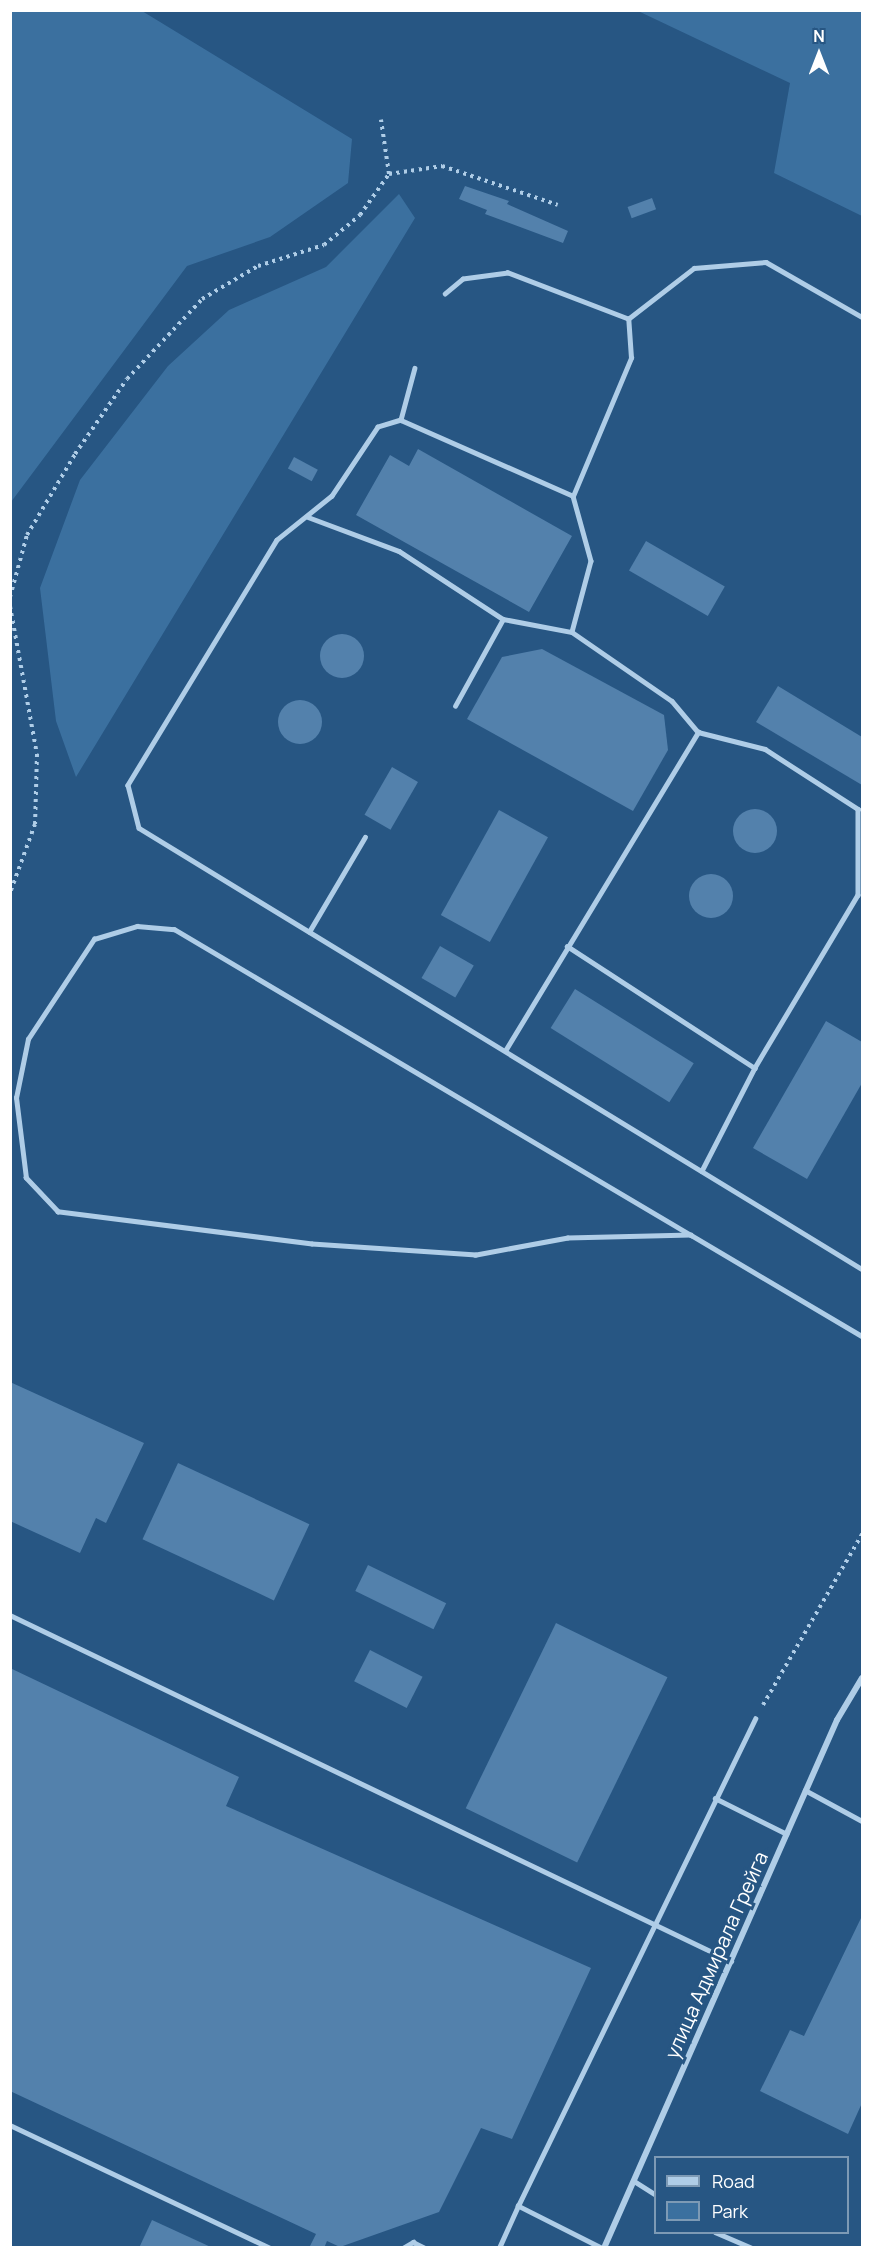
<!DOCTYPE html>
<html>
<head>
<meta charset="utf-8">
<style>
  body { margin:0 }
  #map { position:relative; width:873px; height:2258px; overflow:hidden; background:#275683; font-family:Manrope,sans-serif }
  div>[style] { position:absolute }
  .green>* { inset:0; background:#3b709f }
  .building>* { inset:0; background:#5381ac; transform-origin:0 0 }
  .round { border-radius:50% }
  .path>* { height:4px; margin-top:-2px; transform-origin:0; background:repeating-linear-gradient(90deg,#afcde7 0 3px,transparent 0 7.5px) }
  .service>* { height:4.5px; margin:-2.25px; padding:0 2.25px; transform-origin:2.25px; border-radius:2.25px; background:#afcde7 }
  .minor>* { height:6px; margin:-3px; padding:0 3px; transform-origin:3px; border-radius:3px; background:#afcde7 }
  span { translate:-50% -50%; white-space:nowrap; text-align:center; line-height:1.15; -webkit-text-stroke:6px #275683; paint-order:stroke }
  .street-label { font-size:20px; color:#fff }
  .frame { position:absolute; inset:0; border:12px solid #fff; pointer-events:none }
  .legend { position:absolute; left:654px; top:2156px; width:195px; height:78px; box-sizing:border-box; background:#275683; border:2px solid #7d9ab5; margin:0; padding:8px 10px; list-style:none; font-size:18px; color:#fff }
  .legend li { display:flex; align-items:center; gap:12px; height:30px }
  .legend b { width:30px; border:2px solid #7d9ab5 }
  .north { position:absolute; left:789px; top:24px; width:60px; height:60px; -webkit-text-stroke:4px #275683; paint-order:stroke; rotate:0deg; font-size:16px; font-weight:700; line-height:24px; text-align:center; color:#fff }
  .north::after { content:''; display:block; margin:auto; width:21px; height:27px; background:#fff; clip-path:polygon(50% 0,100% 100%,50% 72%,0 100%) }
</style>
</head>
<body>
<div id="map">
  <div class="green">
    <div style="clip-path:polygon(11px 10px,142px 11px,352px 139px,348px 183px,270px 237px,187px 266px,11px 502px)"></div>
    <div style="clip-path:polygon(638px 11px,862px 11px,862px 216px,774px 173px,790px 83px)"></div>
    <div style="clip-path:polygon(399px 194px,415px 218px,76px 777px,56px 721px,40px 588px,80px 480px,168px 366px,229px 310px,326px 267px)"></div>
  </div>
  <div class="building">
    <div style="clip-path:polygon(465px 186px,509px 201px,507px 204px,568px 231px,563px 243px,485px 214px,487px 210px,459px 199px)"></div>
    <div style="left:652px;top:198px;width:12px;height:26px;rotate:70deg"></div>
    <div style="clip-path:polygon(418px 449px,572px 536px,529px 612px,356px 515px,390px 455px,409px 466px)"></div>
    <div style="left:294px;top:457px;width:27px;height:13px;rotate:28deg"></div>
    <div style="left:646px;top:541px;width:91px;height:34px;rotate:30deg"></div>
    <div class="round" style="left:320px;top:634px;width:44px;height:44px"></div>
    <div style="clip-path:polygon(542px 649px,664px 715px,668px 750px,633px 811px,467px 719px,502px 657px)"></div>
    <div style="clip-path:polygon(778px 686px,862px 737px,862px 785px,756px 722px)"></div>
    <div class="round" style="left:278px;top:700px;width:44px;height:44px"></div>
    <div style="left:392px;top:767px;width:30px;height:55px;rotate:30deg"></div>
    <div class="round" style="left:733px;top:809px;width:44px;height:44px"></div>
    <div style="left:499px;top:810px;width:56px;height:120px;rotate:29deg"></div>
    <div class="round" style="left:689px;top:874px;width:44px;height:44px"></div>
    <div style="left:440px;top:946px;width:39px;height:37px;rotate:30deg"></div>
    <div style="left:575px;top:989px;width:140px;height:46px;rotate:32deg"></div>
    <div style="clip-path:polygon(826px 1021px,862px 1042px,862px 1083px,807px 1179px,753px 1148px)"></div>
    <div style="clip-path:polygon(10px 1382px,144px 1443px,106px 1523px,96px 1518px,80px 1553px,10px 1521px)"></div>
    <div style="left:178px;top:1463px;width:145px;height:84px;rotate:25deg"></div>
    <div style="left:368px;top:1565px;width:87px;height:29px;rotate:26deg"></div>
    <div style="left:556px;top:1623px;width:124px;height:206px;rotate:26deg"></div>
    <div style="left:370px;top:1650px;width:59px;height:35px;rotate:27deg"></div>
    <div style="clip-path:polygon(10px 1668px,239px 1777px,226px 1806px,591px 1968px,512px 2139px,481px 2128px,439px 2212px,340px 2247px,327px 2241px,324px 2248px,309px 2248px,316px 2234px,10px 2091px)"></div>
    <div style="clip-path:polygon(862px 1916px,862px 2103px,848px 2134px,760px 2091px,790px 2030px,804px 2036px)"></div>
    <div style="clip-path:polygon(152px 2220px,213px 2248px,139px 2248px)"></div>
  </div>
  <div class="path">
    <div style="left:389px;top:174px;width:54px;rotate:-8.6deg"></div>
    <div style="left:442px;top:166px;width:122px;rotate:18.6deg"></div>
    <div style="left:10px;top:597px;width:64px;rotate:-74.7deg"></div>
    <div style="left:27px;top:535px;width:94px;rotate:-59.3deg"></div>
    <div style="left:75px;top:454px;width:91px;rotate:-55.3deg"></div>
    <div style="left:127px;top:379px;width:110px;rotate:-46.8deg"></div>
    <div style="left:202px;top:299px;width:65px;rotate:-30.5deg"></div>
    <div style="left:258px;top:266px;width:69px;rotate:-17.7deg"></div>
    <div style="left:324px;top:245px;width:47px;rotate:-39.8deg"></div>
    <div style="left:360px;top:215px;width:50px;rotate:-54.7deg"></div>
    <div style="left:389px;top:174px;width:55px;rotate:-98.4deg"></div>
    <div style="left:10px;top:606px;width:150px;rotate:79.7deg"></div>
    <div style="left:37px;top:754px;width:70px;rotate:91.6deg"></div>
    <div style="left:35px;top:824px;width:73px;rotate:109.9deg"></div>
    <div style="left:763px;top:1705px;width:198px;rotate:-59.9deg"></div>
  </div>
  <div class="service">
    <div style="left:628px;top:319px;width:83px;rotate:-37.7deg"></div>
    <div style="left:694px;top:268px;width:72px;rotate:-4.8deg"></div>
    <div style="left:766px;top:262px;width:111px;rotate:29.8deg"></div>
    <div style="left:415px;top:368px;width:54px;rotate:105.1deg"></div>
    <div style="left:401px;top:420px;width:24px;rotate:163deg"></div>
    <div style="left:378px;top:427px;width:83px;rotate:123.7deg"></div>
    <div style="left:332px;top:496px;width:70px;rotate:141.3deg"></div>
    <div style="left:277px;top:540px;width:287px;rotate:121.3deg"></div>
    <div style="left:128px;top:785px;width:44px;rotate:75.7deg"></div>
    <div style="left:139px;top:828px;width:847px;rotate:31.38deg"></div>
    <div style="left:401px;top:420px;width:188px;rotate:23.8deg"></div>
    <div style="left:573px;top:496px;width:150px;rotate:-67.2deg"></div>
    <div style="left:631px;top:358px;width:39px;rotate:-94deg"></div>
    <div style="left:628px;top:319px;width:129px;rotate:-159deg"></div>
    <div style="left:508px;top:273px;width:45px;rotate:172.4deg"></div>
    <div style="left:463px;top:279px;width:23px;rotate:140deg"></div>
    <div style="left:573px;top:496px;width:67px;rotate:74.5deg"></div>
    <div style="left:591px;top:561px;width:73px;rotate:105deg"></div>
    <div style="left:572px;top:632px;width:121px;rotate:34.6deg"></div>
    <div style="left:672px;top:701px;width:40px;rotate:50deg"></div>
    <div style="left:698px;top:732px;width:69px;rotate:14.2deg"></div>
    <div style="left:765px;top:749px;width:111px;rotate:32.8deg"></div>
    <div style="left:858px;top:809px;width:86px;rotate:90deg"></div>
    <div style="left:858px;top:895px;width:201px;rotate:120.8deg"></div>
    <div style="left:755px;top:1068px;width:116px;rotate:117.2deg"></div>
    <div style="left:308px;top:517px;width:97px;rotate:20.5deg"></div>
    <div style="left:399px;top:551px;width:124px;rotate:33.2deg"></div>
    <div style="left:503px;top:619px;width:70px;rotate:10.7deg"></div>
    <div style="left:455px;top:706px;width:99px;rotate:-61.1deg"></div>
    <div style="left:309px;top:932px;width:110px;rotate:-59.5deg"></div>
    <div style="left:567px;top:946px;width:224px;rotate:33deg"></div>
    <div style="left:505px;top:1051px;width:373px;rotate:-58.8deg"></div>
    <div style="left:691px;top:1235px;width:123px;rotate:178.6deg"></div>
    <div style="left:568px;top:1238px;width:94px;rotate:169.5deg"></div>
    <div style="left:476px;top:1255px;width:164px;rotate:-176.2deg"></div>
    <div style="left:312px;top:1244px;width:256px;rotate:-172.8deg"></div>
    <div style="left:58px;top:1212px;width:47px;rotate:-133.3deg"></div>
    <div style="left:26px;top:1178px;width:81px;rotate:-97.1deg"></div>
    <div style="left:16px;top:1098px;width:60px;rotate:-78.5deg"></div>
    <div style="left:28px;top:1039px;width:120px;rotate:-56.6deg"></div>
    <div style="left:94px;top:939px;width:45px;rotate:-16.8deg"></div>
    <div style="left:137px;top:926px;width:37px;rotate:5deg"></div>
    <div style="left:174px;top:929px;width:601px;rotate:30.62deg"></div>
    <div style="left:691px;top:1235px;width:199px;rotate:30.6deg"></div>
    <div style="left:10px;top:1615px;width:800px;rotate:25.64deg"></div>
    <div style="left:805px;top:1790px;width:65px;rotate:28.5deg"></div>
    <div style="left:715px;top:1798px;width:80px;rotate:26.6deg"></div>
    <div style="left:10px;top:2125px;width:288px;rotate:25.3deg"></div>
    <div style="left:634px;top:2181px;width:26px;rotate:32deg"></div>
    <div style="left:715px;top:2232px;width:40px;rotate:23.4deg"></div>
    <div style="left:403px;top:2248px;width:12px;rotate:-31deg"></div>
    <div style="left:413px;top:2242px;width:13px;rotate:27deg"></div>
    <div style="left:499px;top:2248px;width:46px;rotate:-65.7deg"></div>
    <div style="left:601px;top:2248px;width:93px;rotate:-153.2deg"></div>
    <div style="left:518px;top:2206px;width:542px;rotate:-64.05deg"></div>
  </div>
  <div class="minor">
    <div style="left:604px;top:2248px;width:577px;rotate:-66.19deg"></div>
    <div style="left:837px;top:1720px;width:49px;rotate:-59.2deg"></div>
  </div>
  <div class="street-label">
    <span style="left:716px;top:1955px;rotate:-66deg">улица Адмирала Грейга</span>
  </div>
  <div class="frame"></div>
  <ul class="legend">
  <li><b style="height:8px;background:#afcde7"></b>Road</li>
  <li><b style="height:16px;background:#3b709f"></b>Park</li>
  </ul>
  <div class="north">N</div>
</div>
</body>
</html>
